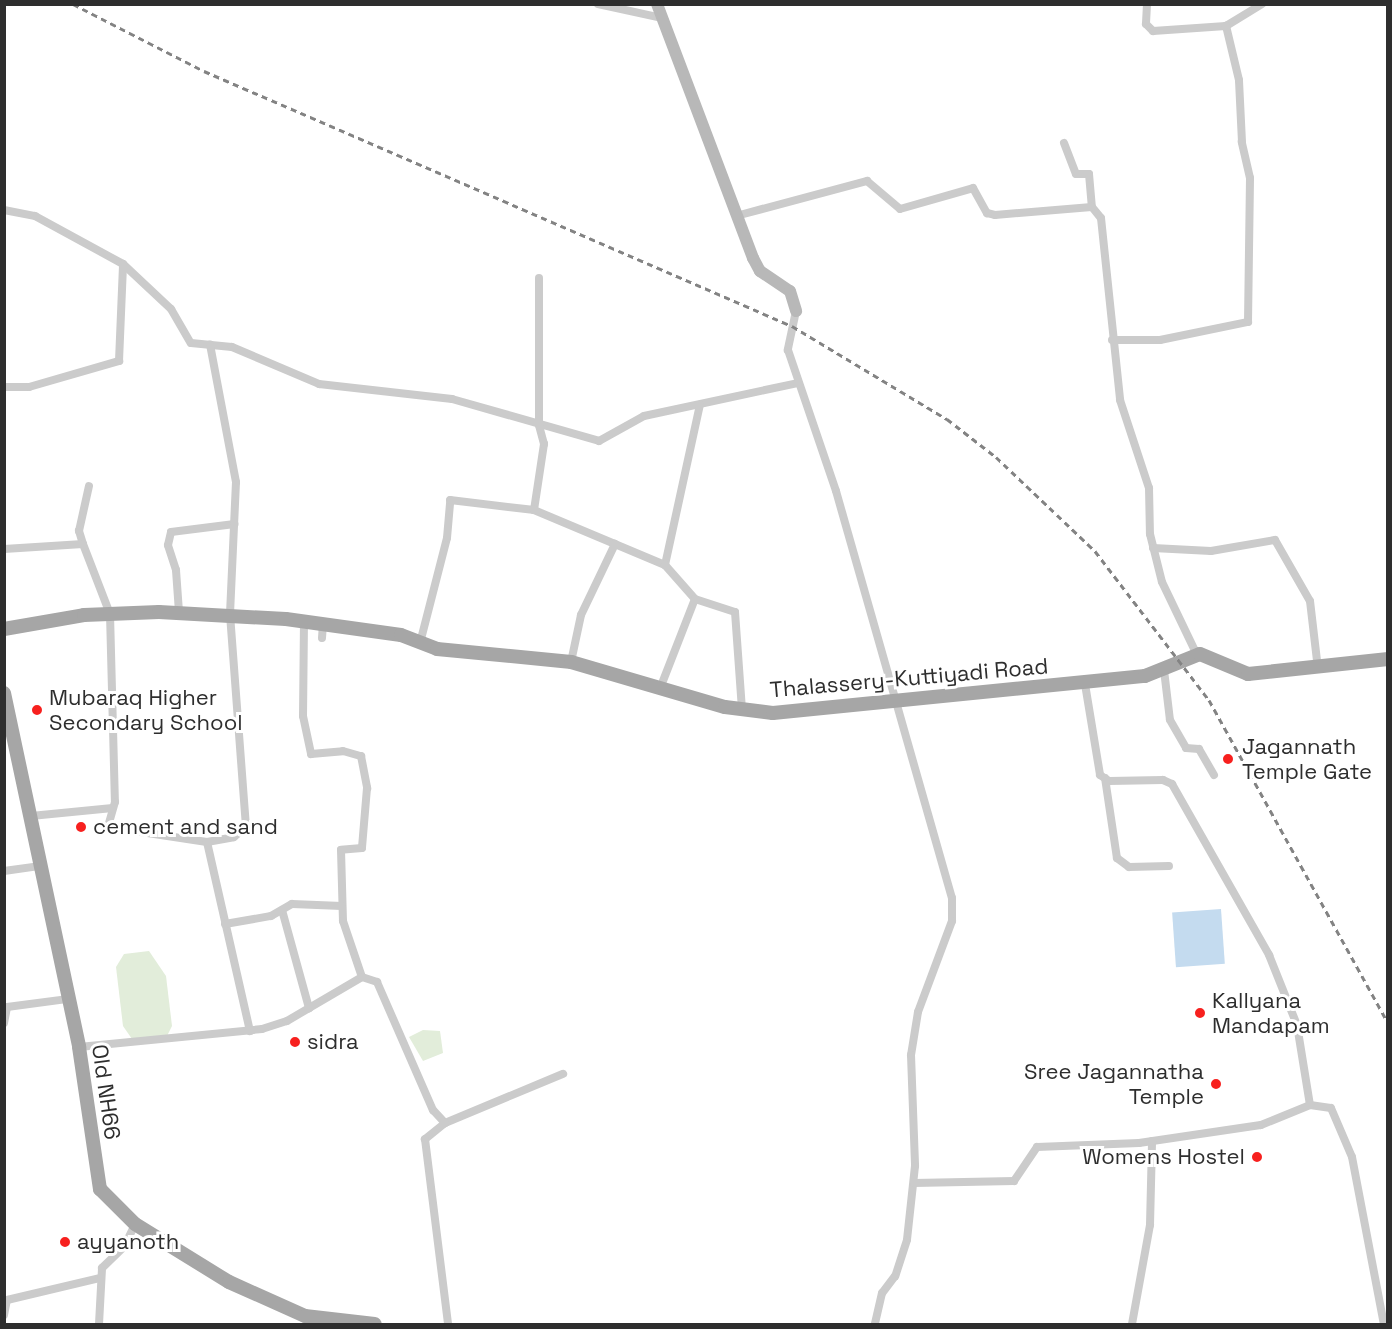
<!DOCTYPE html>
<html>
<head>
<meta charset="utf-8">
<style>
  body { margin:0 }
  #map { position:relative; width:1392px; height:1329px; overflow:hidden; background:#fff; font-family:"Space Grotesk",sans-serif }
  div>[style] { position:absolute }
  .green>* { inset:0; background:#e2edda }
  .water>* { inset:0; background:#c4dbef; transform-origin:0 0 }
  .street>* { height:8px; margin:-4px; padding:0 4px; transform-origin:4px; border-radius:4px; background:#cbcbcb }
  .secondary>* { height:12px; margin:-6px; padding:0 6px; transform-origin:6px; border-radius:6px; background:#b8b8b8 }
  .primary>* { height:14px; margin:-7px; padding:0 7px; transform-origin:7px; border-radius:7px; background:#a6a6a6 }
  .rail>* { height:3px; margin-top:-1.5px; transform-origin:0; background:repeating-linear-gradient(90deg,#838383 0 6px,transparent 0 10.5px) }
  .dots>* { width:16px; height:16px; translate:-50% -50%; box-sizing:border-box; border:3px solid #fff; border-radius:50% }
  span { translate:-50% -50%; white-space:nowrap; text-align:center; line-height:1.15; -webkit-text-stroke:6px #fff; paint-order:stroke }
  .street-label { font-size:22px; color:#2e2e2e }
  .poi-label { font-size:22px; color:#2e2e2e }
  .left { translate:0 -50%; text-align:left }
  .right { translate:-100% -50%; text-align:right }
  .frame { position:absolute; inset:0; border:6px solid #2e2e2e; pointer-events:none }
</style>
</head>
<body>
<div id="map">
  <div class="green">
    <div style="clip-path:polygon(149px 951px,166px 976px,172px 1026px,167px 1036px,132px 1039px,123px 1026px,116px 967px,124px 954px)"></div>
    <div style="clip-path:polygon(423px 1030px,440px 1031px,443px 1053px,423px 1061px,409px 1037px)"></div>
  </div>
  <div class="water">
    <div style="left:1221px;top:909px;width:55px;height:49px;rotate:86deg"></div>
  </div>
  <div class="street">
    <div style="left:598px;top:4px;width:66px;rotate:12.3deg"></div>
    <div style="left:1147px;top:4px;width:20px;rotate:93deg"></div>
    <div style="left:1146px;top:24px;width:10px;rotate:45deg"></div>
    <div style="left:1153px;top:31px;width:73px;rotate:-3.9deg"></div>
    <div style="left:1226px;top:26px;width:42px;rotate:-31.4deg"></div>
    <div style="left:1064px;top:143px;width:33px;rotate:69deg"></div>
    <div style="left:1076px;top:174px;width:13px"></div>
    <div style="left:1089px;top:174px;width:33px;rotate:85deg"></div>
    <div style="left:1092px;top:207px;width:14px;rotate:51deg"></div>
    <div style="left:1101px;top:218px;width:183px;rotate:84deg"></div>
    <div style="left:1120px;top:400px;width:93px;rotate:71.8deg"></div>
    <div style="left:1149px;top:488px;width:46px;rotate:88.8deg"></div>
    <div style="left:1150px;top:534px;width:49px;rotate:76deg"></div>
    <div style="left:1162px;top:582px;width:81px;rotate:64.4deg"></div>
    <div style="left:4px;top:210px;width:32px;rotate:11deg"></div>
    <div style="left:35px;top:216px;width:100px;rotate:28.6deg"></div>
    <div style="left:123px;top:264px;width:66px;rotate:43.2deg"></div>
    <div style="left:171px;top:309px;width:39px;rotate:60deg"></div>
    <div style="left:191px;top:343px;width:41px;rotate:5.6deg"></div>
    <div style="left:232px;top:347px;width:95px;rotate:23deg"></div>
    <div style="left:319px;top:384px;width:134px;rotate:6.4deg"></div>
    <div style="left:452px;top:399px;width:153px;rotate:15.9deg"></div>
    <div style="left:599px;top:441px;width:51px;rotate:-29.1deg"></div>
    <div style="left:644px;top:416px;width:157px;rotate:-12.1deg"></div>
    <div style="left:736px;top:216px;width:136px;rotate:-15deg"></div>
    <div style="left:867px;top:181px;width:43px;rotate:40.3deg"></div>
    <div style="left:900px;top:209px;width:76px;rotate:-16deg"></div>
    <div style="left:973px;top:188px;width:29px;rotate:61deg"></div>
    <div style="left:987px;top:213px;width:8px;rotate:14deg"></div>
    <div style="left:995px;top:215px;width:97px;rotate:-4.7deg"></div>
    <div style="left:796px;top:311px;width:40px;rotate:102deg"></div>
    <div style="left:788px;top:350px;width:149px;rotate:71.2deg"></div>
    <div style="left:836px;top:491px;width:423px;rotate:74.1deg"></div>
    <div style="left:952px;top:898px;width:23px;rotate:90deg"></div>
    <div style="left:952px;top:921px;width:97px;rotate:110.5deg"></div>
    <div style="left:918px;top:1012px;width:44px;rotate:99.2deg"></div>
    <div style="left:911px;top:1055px;width:111px;rotate:87.9deg"></div>
    <div style="left:915px;top:1166px;width:74px;rotate:96.2deg"></div>
    <div style="left:907px;top:1240px;width:38px;rotate:108deg"></div>
    <div style="left:895px;top:1276px;width:21px;rotate:127deg"></div>
    <div style="left:882px;top:1293px;width:32px;rotate:103deg"></div>
    <div style="left:1112px;top:340px;width:48px"></div>
    <div style="left:1160px;top:340px;width:90px;rotate:-11.6deg"></div>
    <div style="left:1248px;top:322px;width:144px;rotate:-89.2deg"></div>
    <div style="left:1250px;top:178px;width:37px;rotate:-103deg"></div>
    <div style="left:1242px;top:142px;width:62px;rotate:-92.8deg"></div>
    <div style="left:1239px;top:80px;width:56px;rotate:-103.5deg"></div>
    <div style="left:4px;top:387px;width:25px"></div>
    <div style="left:29px;top:387px;width:94px;rotate:-16.1deg"></div>
    <div style="left:119px;top:361px;width:97px;rotate:-87.6deg"></div>
    <div style="left:534px;top:510px;width:67px;rotate:-81.4deg"></div>
    <div style="left:544px;top:444px;width:20px;rotate:-105deg"></div>
    <div style="left:539px;top:425px;width:147px;rotate:-90deg"></div>
    <div style="left:83px;top:544px;width:14px;rotate:-107deg"></div>
    <div style="left:79px;top:531px;width:46px;rotate:-77.5deg"></div>
    <div style="left:1153px;top:548px;width:58px;rotate:3deg"></div>
    <div style="left:1211px;top:551px;width:65px;rotate:-9.8deg"></div>
    <div style="left:1275px;top:540px;width:70px;rotate:60.2deg"></div>
    <div style="left:1310px;top:601px;width:68px;rotate:83.3deg"></div>
    <div style="left:4px;top:549px;width:79px;rotate:-3.6deg"></div>
    <div style="left:83px;top:544px;width:75px;rotate:68.9deg"></div>
    <div style="left:110px;top:614px;width:188px;rotate:88.5deg"></div>
    <div style="left:115px;top:802px;width:26px;rotate:106deg"></div>
    <div style="left:108px;top:827px;width:100px;rotate:8.6deg"></div>
    <div style="left:207px;top:842px;width:194px;rotate:77.2deg"></div>
    <div style="left:665px;top:565px;width:164px;rotate:-77.7deg"></div>
    <div style="left:179px;top:612px;width:42px;rotate:-94.1deg"></div>
    <div style="left:176px;top:570px;width:26px;rotate:-108deg"></div>
    <div style="left:168px;top:545px;width:13px;rotate:-77deg"></div>
    <div style="left:171px;top:532px;width:64px;rotate:-7.2deg"></div>
    <div style="left:304px;top:621px;width:95px;rotate:90.6deg"></div>
    <div style="left:303px;top:716px;width:39px;rotate:78deg"></div>
    <div style="left:311px;top:754px;width:32px;rotate:-5deg"></div>
    <div style="left:343px;top:751px;width:19px;rotate:16deg"></div>
    <div style="left:361px;top:756px;width:33px;rotate:79deg"></div>
    <div style="left:367px;top:788px;width:60px;rotate:94.8deg"></div>
    <div style="left:362px;top:848px;width:21px;rotate:175deg"></div>
    <div style="left:341px;top:850px;width:71px;rotate:88.4deg"></div>
    <div style="left:343px;top:921px;width:59px;rotate:71.3deg"></div>
    <div style="left:322px;top:638px;width:14px;rotate:-86deg"></div>
    <div style="left:420px;top:643px;width:108px;rotate:-75.6deg"></div>
    <div style="left:447px;top:538px;width:38px;rotate:-85deg"></div>
    <div style="left:450px;top:500px;width:85px;rotate:6.8deg"></div>
    <div style="left:534px;top:510px;width:142px;rotate:22.8deg"></div>
    <div style="left:665px;top:565px;width:45px;rotate:48.6deg"></div>
    <div style="left:695px;top:599px;width:42px;rotate:18deg"></div>
    <div style="left:735px;top:612px;width:98px;rotate:85.9deg"></div>
    <div style="left:571px;top:662px;width:48px;rotate:-78deg"></div>
    <div style="left:581px;top:615px;width:79px;rotate:-64.4deg"></div>
    <div style="left:1164px;top:670px;width:50px;rotate:83.2deg"></div>
    <div style="left:1170px;top:720px;width:32px;rotate:60deg"></div>
    <div style="left:1186px;top:748px;width:13px;rotate:4deg"></div>
    <div style="left:1199px;top:749px;width:30px;rotate:60deg"></div>
    <div style="left:1085px;top:684px;width:92px;rotate:80.6deg"></div>
    <div style="left:1100px;top:775px;width:11px;rotate:34deg"></div>
    <div style="left:1109px;top:781px;width:54px;rotate:-1.1deg"></div>
    <div style="left:1163px;top:780px;width:10px;rotate:24deg"></div>
    <div style="left:1172px;top:784px;width:197px;rotate:60.4deg"></div>
    <div style="left:1269px;top:955px;width:75px;rotate:68.2deg"></div>
    <div style="left:1297px;top:1025px;width:81px;rotate:80.8deg"></div>
    <div style="left:1310px;top:1105px;width:21px;rotate:8deg"></div>
    <div style="left:1331px;top:1108px;width:53px;rotate:66.8deg"></div>
    <div style="left:1352px;top:1157px;width:170px;rotate:79.2deg"></div>
    <div style="left:661px;top:686px;width:93px;rotate:-68.7deg"></div>
    <div style="left:1105px;top:778px;width:81px;rotate:81.5deg"></div>
    <div style="left:1117px;top:858px;width:15px;rotate:37deg"></div>
    <div style="left:1129px;top:867px;width:40px;rotate:-1.4deg"></div>
    <div style="left:31px;top:816px;width:82px;rotate:-5.6deg"></div>
    <div style="left:207px;top:842px;width:27px;rotate:-10deg"></div>
    <div style="left:234px;top:837px;width:16px;rotate:-40deg"></div>
    <div style="left:246px;top:827px;width:214px;rotate:-94.3deg"></div>
    <div style="left:230px;top:614px;width:132px;rotate:-87.4deg"></div>
    <div style="left:236px;top:482px;width:140px;rotate:-100.7deg"></div>
    <div style="left:4px;top:871px;width:37px;rotate:-8deg"></div>
    <div style="left:282px;top:910px;width:102px;rotate:74.6deg"></div>
    <div style="left:225px;top:924px;width:47px;rotate:-9.9deg"></div>
    <div style="left:271px;top:916px;width:24px;rotate:-30deg"></div>
    <div style="left:292px;top:904px;width:50px;rotate:2.3deg"></div>
    <div style="left:4px;top:1023px;width:16px;rotate:-79deg"></div>
    <div style="left:7px;top:1007px;width:62px;rotate:-7.5deg"></div>
    <div style="left:79px;top:1047px;width:184px;rotate:-5.6deg"></div>
    <div style="left:262px;top:1029px;width:26px;rotate:-18deg"></div>
    <div style="left:287px;top:1021px;width:87px;rotate:-30.4deg"></div>
    <div style="left:362px;top:977px;width:16px;rotate:18deg"></div>
    <div style="left:377px;top:982px;width:140px;rotate:66.4deg"></div>
    <div style="left:433px;top:1110px;width:18px;rotate:47deg"></div>
    <div style="left:445px;top:1123px;width:128px;rotate:-22.6deg"></div>
    <div style="left:445px;top:1123px;width:26px;rotate:141deg"></div>
    <div style="left:425px;top:1139px;width:186px;rotate:82.9deg"></div>
    <div style="left:914px;top:1183px;width:100px;rotate:-1.1deg"></div>
    <div style="left:1014px;top:1181px;width:41px;rotate:-55.9deg"></div>
    <div style="left:1037px;top:1147px;width:102px;rotate:-2.2deg"></div>
    <div style="left:1139px;top:1143px;width:123px;rotate:-8.4deg"></div>
    <div style="left:1261px;top:1125px;width:53px;rotate:-22.2deg"></div>
    <div style="left:7px;top:1300px;width:96px;rotate:-13.3deg"></div>
    <div style="left:4px;top:1315px;width:15px;rotate:-79deg"></div>
    <div style="left:99px;top:1324px;width:56px;rotate:-86.9deg"></div>
    <div style="left:102px;top:1268px;width:30px;rotate:-44deg"></div>
    <div style="left:124px;top:1247px;width:25px;rotate:-64deg"></div>
    <div style="left:1132px;top:1324px;width:101px;rotate:-79.7deg"></div>
    <div style="left:1150px;top:1225px;width:84px;rotate:-88.6deg"></div>
  </div>
  <div class="secondary">
    <div style="left:657px;top:4px;width:272px;rotate:69.3deg"></div>
    <div style="left:753px;top:258px;width:15px;rotate:62deg"></div>
    <div style="left:760px;top:271px;width:36px;rotate:34deg"></div>
    <div style="left:790px;top:291px;width:21px;rotate:73deg"></div>
  </div>
  <div class="primary">
    <div style="left:4px;top:629px;width:81px;rotate:-9.9deg"></div>
    <div style="left:84px;top:615px;width:75px;rotate:-2.3deg"></div>
    <div style="left:159px;top:612px;width:127px;rotate:3.2deg"></div>
    <div style="left:286px;top:619px;width:116px;rotate:7.9deg"></div>
    <div style="left:401px;top:635px;width:39px;rotate:21deg"></div>
    <div style="left:437px;top:649px;width:135px;rotate:5.5deg"></div>
    <div style="left:571px;top:662px;width:160px;rotate:16.3deg"></div>
    <div style="left:725px;top:707px;width:48px;rotate:7.1deg"></div>
    <div style="left:773px;top:713px;width:374px;rotate:-5.7deg"></div>
    <div style="left:1145px;top:676px;width:59px;rotate:-21.8deg"></div>
    <div style="left:1200px;top:654px;width:52px;rotate:22.6deg"></div>
    <div style="left:1248px;top:674px;width:141px;rotate:-6.1deg"></div>
    <div style="left:4px;top:693px;width:362px;rotate:78deg"></div>
    <div style="left:79px;top:1047px;width:144px;rotate:81.6deg"></div>
    <div style="left:100px;top:1189px;width:49px;rotate:45deg"></div>
    <div style="left:135px;top:1224px;width:110px;rotate:31.7deg"></div>
    <div style="left:229px;top:1282px;width:83px;rotate:24.1deg"></div>
    <div style="left:305px;top:1316px;width:70px;rotate:6.5deg"></div>
  </div>
  <div class="rail">
    <div style="left:73px;top:4px;width:147px;rotate:27.1deg"></div>
    <div style="left:204px;top:71px;width:641px;rotate:23.45deg"></div>
    <div style="left:792px;top:326px;width:181px;rotate:31deg"></div>
    <div style="left:947px;top:419px;width:62px;rotate:37.8deg"></div>
    <div style="left:996px;top:457px;width:137px;rotate:43.5deg"></div>
    <div style="left:1095px;top:551px;width:188px;rotate:52.6deg"></div>
    <div style="left:1209px;top:700px;width:369px;rotate:61deg"></div>
  </div>
  <div class="dots">
    <div style="left:37px;top:710px;background:#f7201e"></div>
    <div style="left:1228px;top:759px;background:#f7201e"></div>
    <div style="left:81px;top:827px;background:#f7201e"></div>
    <div style="left:1200px;top:1013px;background:#f7201e"></div>
    <div style="left:295px;top:1042px;background:#f7201e"></div>
    <div style="left:1216px;top:1084px;background:#f7201e"></div>
    <div style="left:1257px;top:1157px;background:#f7201e"></div>
    <div style="left:65px;top:1242px;background:#f7201e"></div>
  </div>
  <div class="street-label">
    <span style="left:909px;top:678px;rotate:-5deg">Thalassery-Kuttiyadi Road</span>
    <span style="left:106px;top:1092px;rotate:82deg">Old NH66</span>
  </div>
  <div class="poi-label">
    <span class="left" style="left:49px;top:710px">Mubaraq Higher<br>Secondary School</span>
    <span class="left" style="left:1242px;top:759px">Jagannath<br>Temple Gate</span>
    <span class="left" style="left:93px;top:827px">cement and sand</span>
    <span class="left" style="left:1212px;top:1013px">Kallyana<br>Mandapam</span>
    <span class="left" style="left:307px;top:1042px">sidra</span>
    <span class="right" style="left:1204px;top:1084px">Sree Jagannatha<br>Temple</span>
    <span class="right" style="left:1245px;top:1157px">Womens Hostel</span>
    <span class="left" style="left:77px;top:1242px">ayyanoth</span>
  </div>
  <div class="frame"></div>
</div>
</body>
</html>
